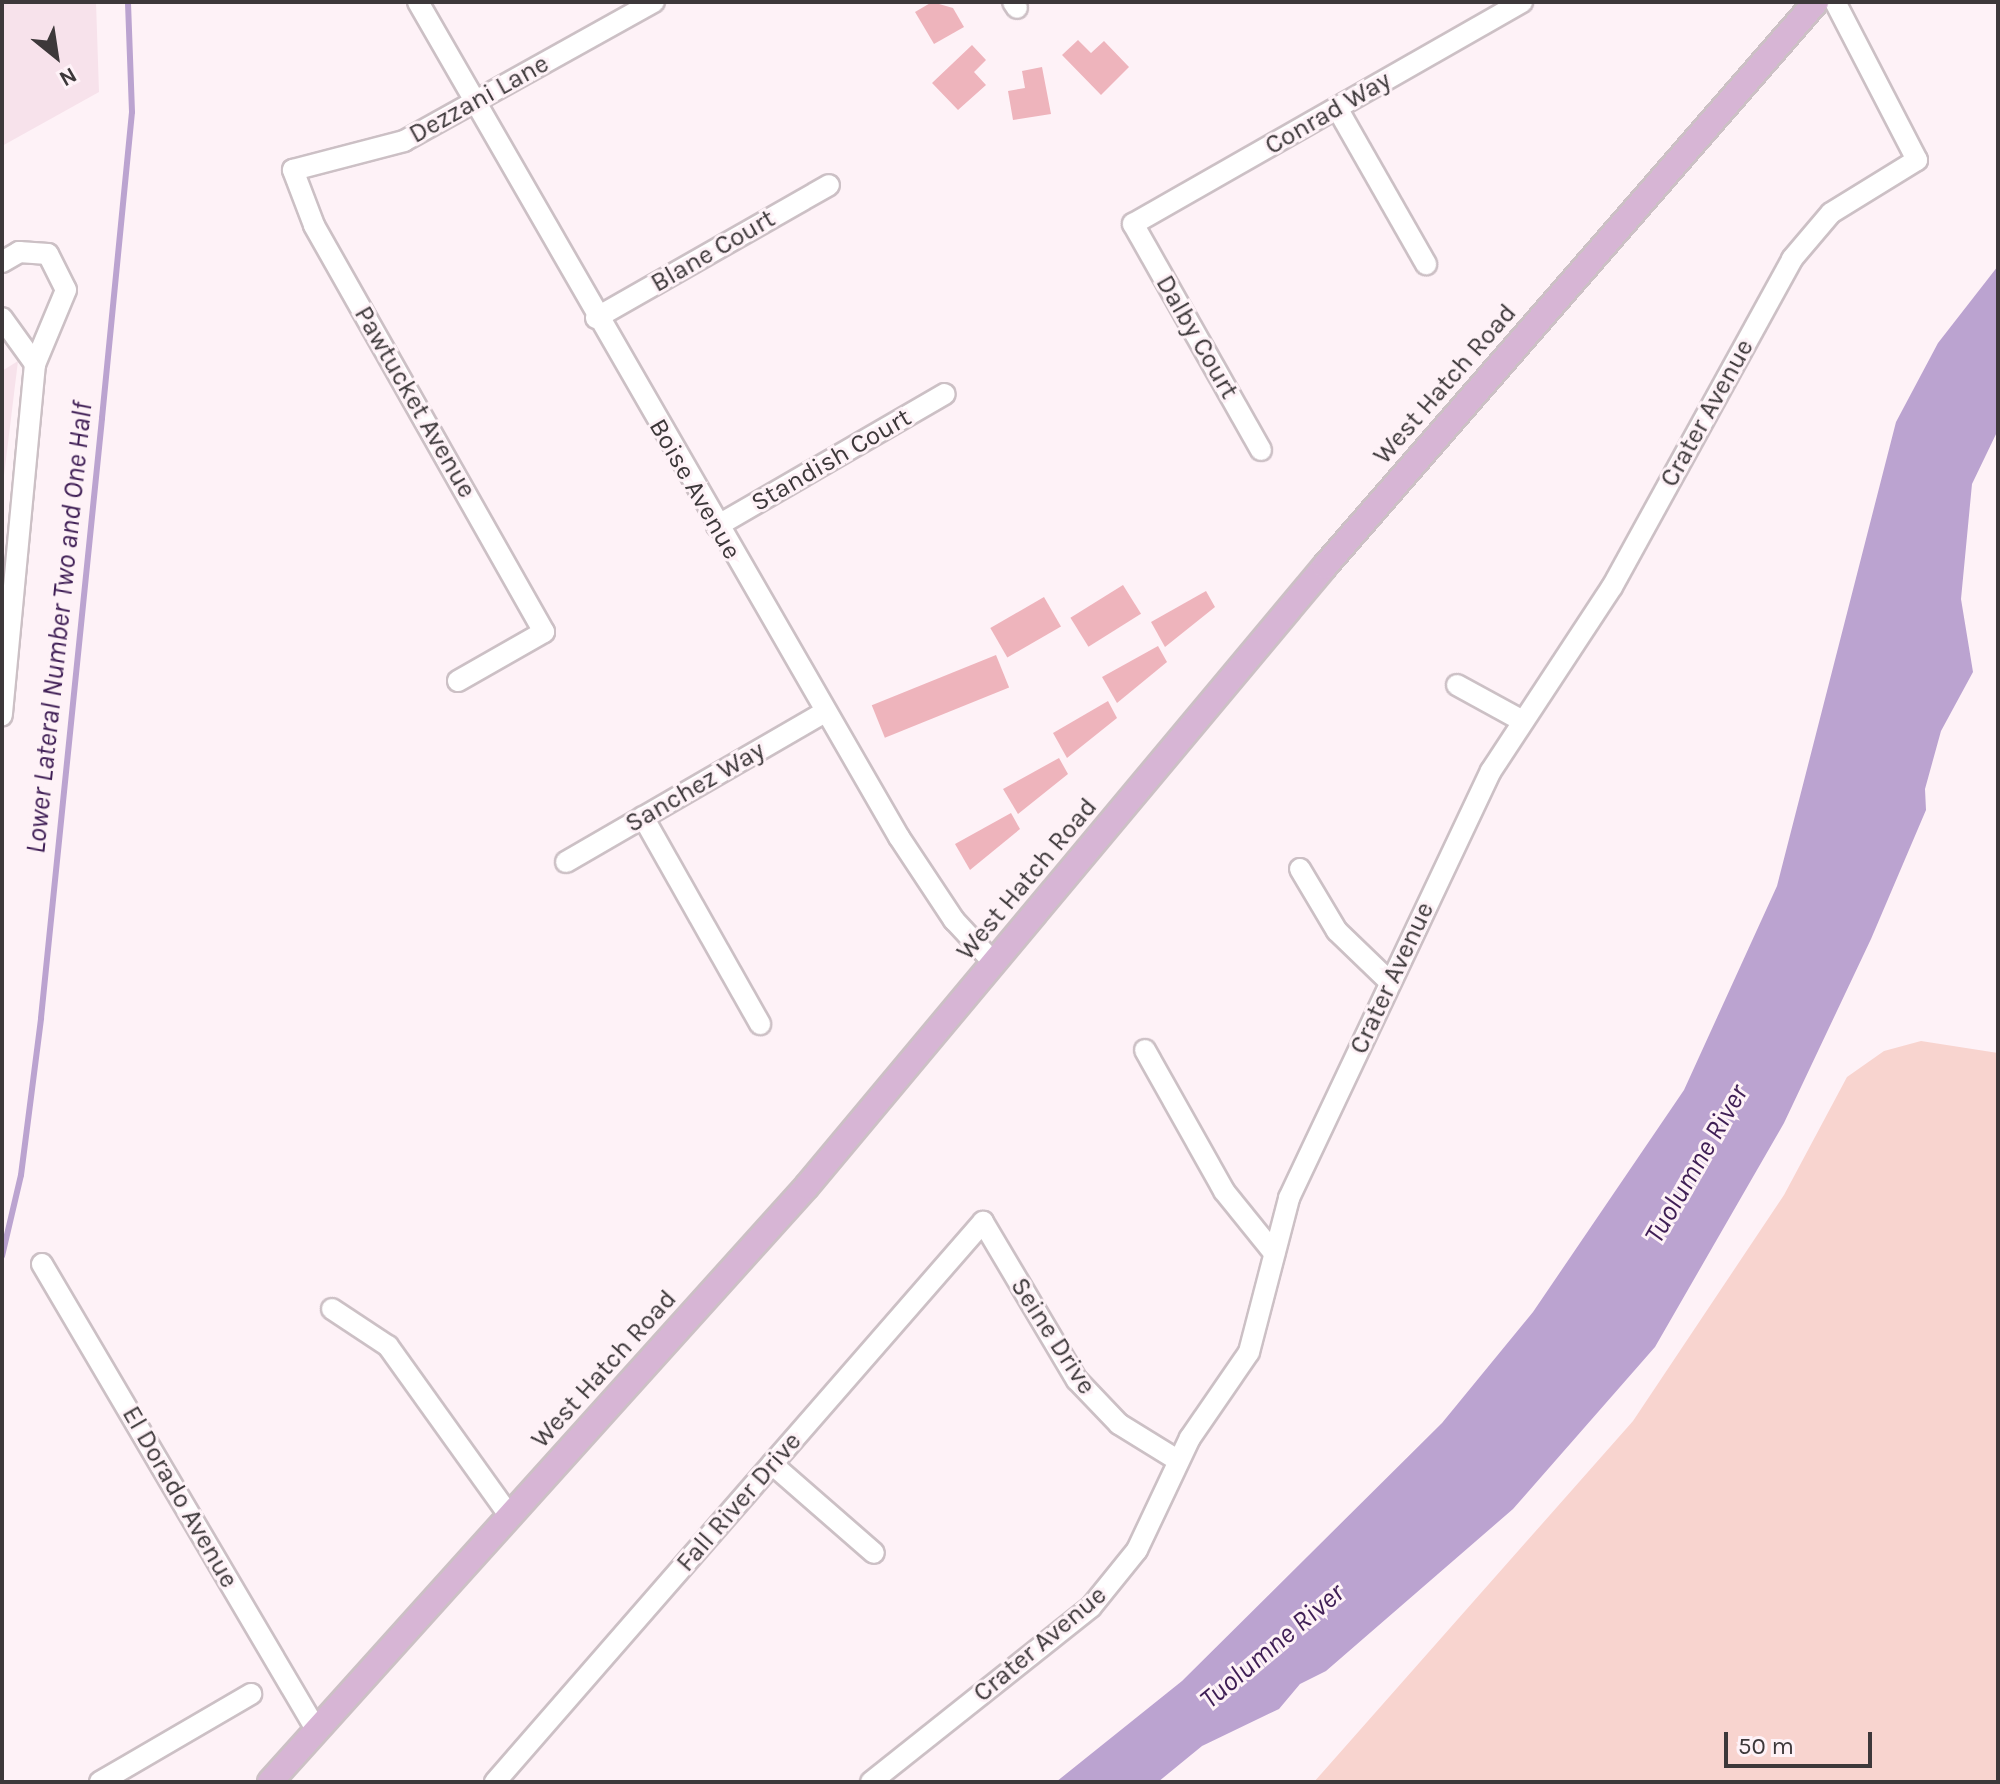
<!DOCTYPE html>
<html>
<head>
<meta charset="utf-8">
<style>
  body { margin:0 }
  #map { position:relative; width:2000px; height:1784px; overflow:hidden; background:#fef2f7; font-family:Karla,sans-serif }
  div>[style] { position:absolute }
  .built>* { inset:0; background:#f7e2eb }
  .green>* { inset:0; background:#f8d4cf }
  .water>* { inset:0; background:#bba3d0 }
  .stream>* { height:6px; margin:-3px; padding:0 3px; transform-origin:3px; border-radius:3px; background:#bba3d0 }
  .building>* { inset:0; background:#eeb4bc; transform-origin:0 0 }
  .roads { filter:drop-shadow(2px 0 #ccc0c5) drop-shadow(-2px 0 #ccc0c5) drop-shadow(0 2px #ccc0c5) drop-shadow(0 -2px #ccc0c5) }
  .minor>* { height:20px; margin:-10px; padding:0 10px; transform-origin:10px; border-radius:10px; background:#fff }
  .major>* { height:24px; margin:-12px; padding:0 12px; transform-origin:12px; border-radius:12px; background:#d7b5d5 }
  span { translate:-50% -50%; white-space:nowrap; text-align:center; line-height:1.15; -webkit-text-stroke:6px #fef2f7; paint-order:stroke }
  .street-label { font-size:26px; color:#3d383a }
  .water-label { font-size:28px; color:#3f1e55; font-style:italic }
  .frame { position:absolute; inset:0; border:4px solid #3d383a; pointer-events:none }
  .north { position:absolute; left:16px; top:16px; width:80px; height:80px; -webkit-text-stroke:6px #fef2f7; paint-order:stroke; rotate:150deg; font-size:22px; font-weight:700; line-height:32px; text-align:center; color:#3d383a }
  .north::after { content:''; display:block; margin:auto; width:28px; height:36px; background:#3d383a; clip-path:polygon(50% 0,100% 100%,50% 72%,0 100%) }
  .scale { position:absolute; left:1724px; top:1732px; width:148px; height:36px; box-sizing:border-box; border:4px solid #3d383a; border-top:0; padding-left:10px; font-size:24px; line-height:28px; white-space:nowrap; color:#3d383a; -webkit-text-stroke:6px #fef2f7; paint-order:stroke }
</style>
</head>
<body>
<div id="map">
  <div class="built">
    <div style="clip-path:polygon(2px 2px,96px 2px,99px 92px,2px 146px)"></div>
    <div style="clip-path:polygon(18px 361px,2px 492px,2px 371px)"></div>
  </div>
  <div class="green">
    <div style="clip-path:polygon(1921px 1041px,1998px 1053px,1998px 1782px,1314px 1782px,1633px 1421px,1784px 1195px,1847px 1077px,1884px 1051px)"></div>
  </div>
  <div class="water">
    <div style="clip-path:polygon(1998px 266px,1998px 430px,1972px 484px,1961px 599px,1973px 672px,1941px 731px,1925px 789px,1926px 810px,1871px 939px,1784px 1123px,1655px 1347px,1513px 1509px,1326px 1671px,1300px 1684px,1279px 1709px,1202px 1746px,1158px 1782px,1056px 1782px,1182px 1681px,1442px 1423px,1533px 1312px,1684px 1090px,1777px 886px,1896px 422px,1938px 343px)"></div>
  </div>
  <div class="stream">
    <div style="left:2px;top:1256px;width:83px;rotate:-76.8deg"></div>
    <div style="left:21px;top:1175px;width:158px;rotate:-82.7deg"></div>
    <div style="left:41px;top:1018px;width:603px;rotate:-84.19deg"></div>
    <div style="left:102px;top:418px;width:307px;rotate:-84.4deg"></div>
    <div style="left:132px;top:112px;width:110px;rotate:-92.1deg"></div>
  </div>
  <div class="building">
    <div style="clip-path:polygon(932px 2px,953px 8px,964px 27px,934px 44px,915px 12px)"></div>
    <div style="clip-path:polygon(1078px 40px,1091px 53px,1104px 41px,1129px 67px,1101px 95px,1062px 55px)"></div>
    <div style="clip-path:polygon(972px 45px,986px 60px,974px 72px,986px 85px,958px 110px,932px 83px)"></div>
    <div style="clip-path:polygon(1042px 67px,1051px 114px,1013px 120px,1008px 91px,1025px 88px,1022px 71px)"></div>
    <div style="left:1123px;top:585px;width:34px;height:62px;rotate:58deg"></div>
    <div style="clip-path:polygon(1206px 591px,1215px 607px,1165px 647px,1151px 622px)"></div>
    <div style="left:1044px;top:597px;width:34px;height:62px;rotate:60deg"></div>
    <div style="clip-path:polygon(1158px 646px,1167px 662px,1117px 703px,1102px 677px)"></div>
    <div style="left:996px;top:655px;width:35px;height:134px;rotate:68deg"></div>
    <div style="clip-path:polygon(1108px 701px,1117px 718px,1067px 758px,1053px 733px)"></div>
    <div style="clip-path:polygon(1059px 758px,1068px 774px,1018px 814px,1003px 789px)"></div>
    <div style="clip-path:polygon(1011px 813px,1020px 829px,970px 870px,955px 844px)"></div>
  </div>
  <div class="roads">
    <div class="minor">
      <div style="left:418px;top:2px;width:964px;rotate:60.06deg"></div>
      <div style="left:899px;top:837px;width:100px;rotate:56.5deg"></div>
      <div style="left:954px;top:920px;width:57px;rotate:47.1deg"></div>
      <div style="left:1013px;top:2px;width:7px;rotate:56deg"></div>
      <div style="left:1337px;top:108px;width:180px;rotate:60.3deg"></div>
      <div style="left:2px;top:262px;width:20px;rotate:-30deg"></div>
      <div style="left:19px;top:252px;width:29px;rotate:4deg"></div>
      <div style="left:48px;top:254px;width:40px;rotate:63.4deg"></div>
      <div style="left:66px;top:290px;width:80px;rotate:112.7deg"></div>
      <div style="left:35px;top:364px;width:353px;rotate:95.4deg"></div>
      <div style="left:2px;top:318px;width:57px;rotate:54.3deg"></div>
      <div style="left:596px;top:318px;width:268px;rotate:-29.7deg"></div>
      <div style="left:1261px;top:450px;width:260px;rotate:-119.5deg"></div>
      <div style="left:1133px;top:224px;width:448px;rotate:-29.7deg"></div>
      <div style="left:717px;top:526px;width:263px;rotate:-30.1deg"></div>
      <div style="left:458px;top:681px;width:99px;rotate:-29.7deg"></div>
      <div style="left:544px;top:632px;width:467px;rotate:-119.5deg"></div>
      <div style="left:314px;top:225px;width:59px;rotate:-110.9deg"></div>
      <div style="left:293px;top:170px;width:115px;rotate:-14.6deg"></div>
      <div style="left:404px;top:141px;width:286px;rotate:-29.1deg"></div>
      <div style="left:1457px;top:685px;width:73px;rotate:28.7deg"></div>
      <div style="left:643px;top:817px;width:238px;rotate:60.5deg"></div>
      <div style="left:566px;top:862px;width:299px;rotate:-30.1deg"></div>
      <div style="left:1300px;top:869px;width:72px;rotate:59.2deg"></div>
      <div style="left:1337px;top:931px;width:72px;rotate:43.9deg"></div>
      <div style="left:1145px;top:1050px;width:162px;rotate:60.7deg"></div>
      <div style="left:1224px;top:1191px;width:80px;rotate:51.1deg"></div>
      <div style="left:42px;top:1264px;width:542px;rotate:59.51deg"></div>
      <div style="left:332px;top:1309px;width:67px;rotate:33.5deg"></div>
      <div style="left:388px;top:1346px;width:208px;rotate:54.4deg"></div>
      <div style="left:772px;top:1464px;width:135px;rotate:41.1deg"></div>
      <div style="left:100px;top:1782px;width:175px;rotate:-30.2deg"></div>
      <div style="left:495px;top:1782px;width:743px;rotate:-48.93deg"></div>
      <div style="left:983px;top:1222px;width:184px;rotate:59.3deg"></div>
      <div style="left:1077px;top:1380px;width:61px;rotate:46.3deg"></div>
      <div style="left:1119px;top:1424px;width:70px;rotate:31.7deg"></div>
      <div style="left:871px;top:1782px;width:281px;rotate:-38.5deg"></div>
      <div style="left:1091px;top:1607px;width:73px;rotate:-51.1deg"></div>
      <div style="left:1137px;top:1550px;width:124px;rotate:-64.7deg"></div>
      <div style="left:1190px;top:1438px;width:104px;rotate:-55.5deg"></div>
      <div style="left:1249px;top:1352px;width:159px;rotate:-75.4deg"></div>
      <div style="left:1289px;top:1198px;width:472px;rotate:-64.7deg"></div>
      <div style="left:1491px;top:771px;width:220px;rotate:-56.7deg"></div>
      <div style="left:1612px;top:587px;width:374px;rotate:-61.2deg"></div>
      <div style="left:1792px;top:259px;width:60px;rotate:-49.7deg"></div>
      <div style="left:1831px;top:213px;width:101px;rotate:-31.6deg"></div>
      <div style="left:1917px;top:160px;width:178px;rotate:-117.4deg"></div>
    </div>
    <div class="major">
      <div style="left:270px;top:1782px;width:802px;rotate:-47.98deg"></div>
      <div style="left:807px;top:1186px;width:808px;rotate:-50.12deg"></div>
      <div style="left:1325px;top:566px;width:748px;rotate:-48.96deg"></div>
    </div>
  </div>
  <div class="street-label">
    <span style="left:479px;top:99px;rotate:-29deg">Dezzani Lane</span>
    <span style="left:1328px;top:113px;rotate:-30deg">Conrad Way</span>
    <span style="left:713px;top:251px;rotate:-30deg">Blane Court</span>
    <span style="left:1197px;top:337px;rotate:60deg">Dalby Court</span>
    <span style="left:1445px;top:384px;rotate:-49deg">West Hatch Road</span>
    <span style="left:415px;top:402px;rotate:60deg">Pawtucket Avenue</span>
    <span style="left:1707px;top:413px;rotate:-61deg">Crater Avenue</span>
    <span style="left:831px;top:460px;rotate:-30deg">Standish Court</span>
    <span style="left:695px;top:489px;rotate:60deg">Boise Avenue</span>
    <span style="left:695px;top:787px;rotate:-30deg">Sanchez Way</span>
    <span style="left:1027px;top:879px;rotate:-50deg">West Hatch Road</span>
    <span style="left:1392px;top:978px;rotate:-65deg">Crater Avenue</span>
    <span style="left:1053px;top:1336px;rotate:57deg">Seine Drive</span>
    <span style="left:604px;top:1369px;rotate:-48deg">West Hatch Road</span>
    <span style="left:180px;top:1497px;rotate:60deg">El Dorado Avenue</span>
    <span style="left:739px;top:1502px;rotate:-49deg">Fall River Drive</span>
    <span style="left:1040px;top:1644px;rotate:-40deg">Crater Avenue</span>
  </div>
  <div class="water-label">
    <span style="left:59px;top:628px;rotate:-84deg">Lower Lateral Number Two and One Half</span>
    <span style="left:1696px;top:1164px;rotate:-60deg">Tuolumne River</span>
    <span style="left:1272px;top:1646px;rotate:-40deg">Tuolumne River</span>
  </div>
  <div class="frame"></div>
  <div class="north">N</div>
  <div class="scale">50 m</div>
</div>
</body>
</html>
